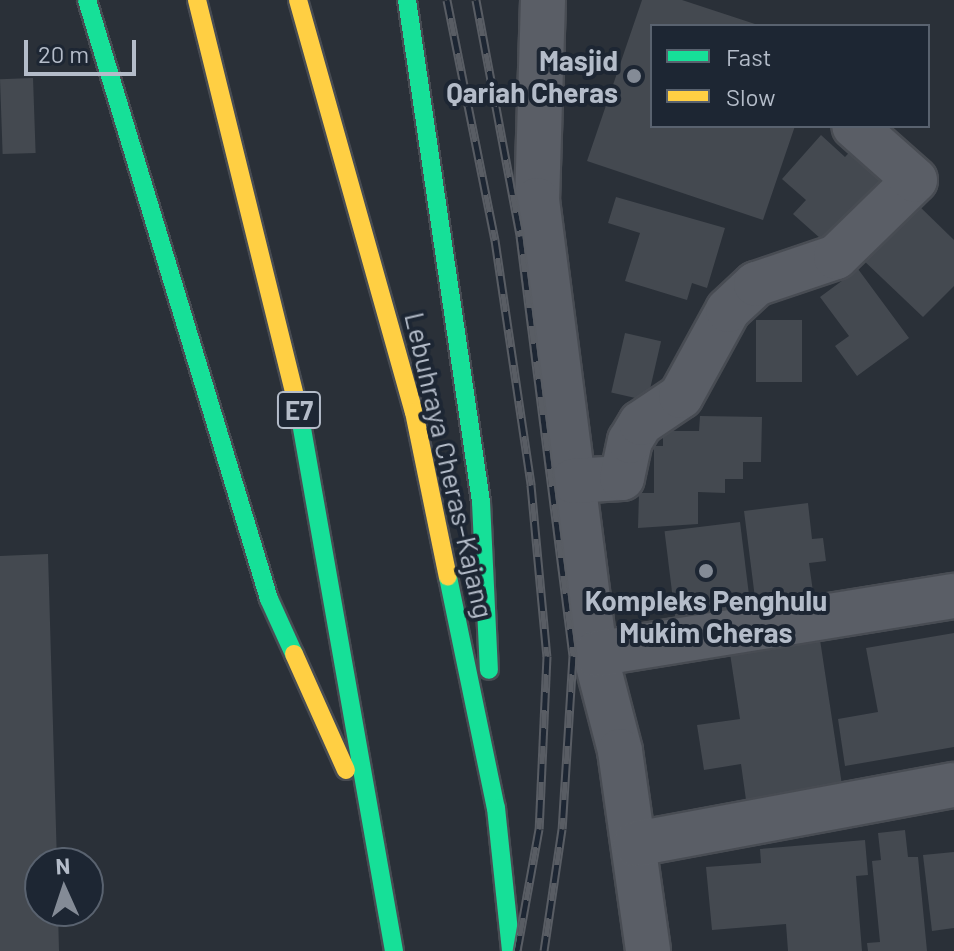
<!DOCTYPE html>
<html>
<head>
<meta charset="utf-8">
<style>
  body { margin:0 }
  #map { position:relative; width:954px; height:951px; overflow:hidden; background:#2a3038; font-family:Barlow,sans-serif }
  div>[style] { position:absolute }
  .building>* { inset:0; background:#444950; transform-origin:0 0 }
  .roads { filter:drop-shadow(2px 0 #484c53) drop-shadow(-2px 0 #484c53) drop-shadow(0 2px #484c53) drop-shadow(0 -2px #484c53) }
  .street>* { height:44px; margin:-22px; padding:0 22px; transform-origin:22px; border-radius:22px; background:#5a5e66 }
  .fast>* { height:18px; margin:-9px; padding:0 9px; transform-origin:9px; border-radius:9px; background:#16e098 }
  .slow>* { height:18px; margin:-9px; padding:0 9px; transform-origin:9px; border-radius:9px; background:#ffcf43 }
  .rail>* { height:9px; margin-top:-4.5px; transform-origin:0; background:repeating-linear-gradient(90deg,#1d2633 0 18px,#595d64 0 36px); box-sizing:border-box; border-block:2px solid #595d64 }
  .dots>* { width:22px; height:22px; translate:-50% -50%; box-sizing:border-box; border:4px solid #1d2633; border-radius:50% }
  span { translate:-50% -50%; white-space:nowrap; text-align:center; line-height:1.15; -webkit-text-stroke:8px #1d2633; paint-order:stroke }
  .shield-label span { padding:2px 6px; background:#1d2633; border:2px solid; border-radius:6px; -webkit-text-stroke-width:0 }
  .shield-label { font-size:26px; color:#b4bcc9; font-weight:700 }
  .poi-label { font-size:28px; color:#b4bcc9; font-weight:700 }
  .right { translate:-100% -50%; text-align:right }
  .street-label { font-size:28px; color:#b4bcc9 }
  .legend { position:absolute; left:650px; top:24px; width:280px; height:104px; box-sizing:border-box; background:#1d2633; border:2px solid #59626f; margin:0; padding:10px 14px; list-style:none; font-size:24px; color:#b4bcc9 }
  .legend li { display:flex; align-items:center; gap:16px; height:40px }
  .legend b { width:40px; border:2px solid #59626f }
  .north { position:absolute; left:24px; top:847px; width:80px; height:80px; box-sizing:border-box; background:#1d2633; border:2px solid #59626f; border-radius:50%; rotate:357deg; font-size:22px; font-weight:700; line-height:32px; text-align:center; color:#b4bcc9 }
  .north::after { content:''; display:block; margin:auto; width:28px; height:36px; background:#848b96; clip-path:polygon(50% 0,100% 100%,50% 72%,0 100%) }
  .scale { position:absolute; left:24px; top:40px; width:112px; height:36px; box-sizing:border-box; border:4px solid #b4bcc9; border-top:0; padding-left:10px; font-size:24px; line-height:28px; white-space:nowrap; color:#b4bcc9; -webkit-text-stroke:6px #1d2633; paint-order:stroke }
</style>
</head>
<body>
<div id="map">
  <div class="building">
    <div style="clip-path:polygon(642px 0,682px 0,758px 25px,652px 26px,652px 126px,795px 126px,763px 220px,587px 161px)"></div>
    <div style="left:33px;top:78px;width:75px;height:33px;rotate:88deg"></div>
    <div style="clip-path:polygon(821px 135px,845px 157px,857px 144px,893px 177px,830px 247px,793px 214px,806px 200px,782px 179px)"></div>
    <div style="clip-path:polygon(616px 197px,725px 228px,707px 288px,692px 283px,687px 300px,625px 281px,640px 233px,608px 223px)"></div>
    <div style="clip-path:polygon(915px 202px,954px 240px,954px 286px,923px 317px,861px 258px)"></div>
    <div style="clip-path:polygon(858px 269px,909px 338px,857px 376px,835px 346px,849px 336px,820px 297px)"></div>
    <div style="left:756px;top:320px;width:46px;height:62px"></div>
    <div style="left:625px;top:333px;width:37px;height:61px;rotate:13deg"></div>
    <div style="clip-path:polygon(700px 416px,762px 417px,761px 462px,743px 462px,743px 479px,725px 479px,725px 493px,698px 492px,698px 524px,638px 528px,639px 493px,654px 493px,654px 446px,663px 446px,663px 431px,699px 431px)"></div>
    <div style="clip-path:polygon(808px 503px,812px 539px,823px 538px,826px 561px,809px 563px,814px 599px,756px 606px,744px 511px)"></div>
    <div style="left:740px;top:522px;width:91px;height:76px;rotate:83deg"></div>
    <div style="clip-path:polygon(48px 554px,57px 863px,40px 863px,40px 911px,58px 911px,59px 951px,0 951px,0 556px)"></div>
    <div style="clip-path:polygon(819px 633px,842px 785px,746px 800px,741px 764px,704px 770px,697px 725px,740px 719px,729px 647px)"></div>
    <div style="clip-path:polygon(954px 633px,954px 747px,845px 766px,838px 719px,878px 712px,866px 648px)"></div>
    <div style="clip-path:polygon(905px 830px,908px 857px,918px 857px,927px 951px,868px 951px,867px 943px,880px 942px,872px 861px,881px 860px,878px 833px)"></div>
    <div style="clip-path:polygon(865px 840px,868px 875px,856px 876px,862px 951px,788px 951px,786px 924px,712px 930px,706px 867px,761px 863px,760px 849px)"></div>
    <div style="clip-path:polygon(954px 852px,954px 928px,932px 931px,923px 855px)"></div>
  </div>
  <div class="roads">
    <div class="street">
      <div style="left:543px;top:0;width:200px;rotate:91.7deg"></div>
      <div style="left:537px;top:200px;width:458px;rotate:82.7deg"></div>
      <div style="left:595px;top:654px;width:100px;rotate:75.5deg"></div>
      <div style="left:620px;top:751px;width:202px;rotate:82deg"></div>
      <div style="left:573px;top:481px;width:49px;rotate:-3.5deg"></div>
      <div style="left:622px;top:478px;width:38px;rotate:-78deg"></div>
      <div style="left:630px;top:441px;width:21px;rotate:-59deg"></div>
      <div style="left:641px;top:423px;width:48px;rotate:-34deg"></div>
      <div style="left:681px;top:396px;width:98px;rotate:-61.3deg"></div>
      <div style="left:728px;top:310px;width:38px;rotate:-43deg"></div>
      <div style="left:756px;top:284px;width:84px;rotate:-18.6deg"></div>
      <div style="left:836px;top:257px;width:110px;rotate:-44.3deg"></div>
      <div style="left:915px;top:180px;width:81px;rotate:-138.5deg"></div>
      <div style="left:595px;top:654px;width:364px;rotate:-9.2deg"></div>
      <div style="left:635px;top:844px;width:324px;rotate:-10.5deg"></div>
    </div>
    <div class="fast">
      <div style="left:87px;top:0;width:626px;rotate:73.1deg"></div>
      <div style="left:269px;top:599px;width:60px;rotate:65.6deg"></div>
      <div style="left:407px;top:0;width:507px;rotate:81.61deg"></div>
      <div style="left:481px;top:502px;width:168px;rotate:87.3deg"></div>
      <div style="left:300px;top:417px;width:542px;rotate:80.02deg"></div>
      <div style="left:448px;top:577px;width:236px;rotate:78.3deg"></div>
      <div style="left:496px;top:808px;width:144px;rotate:84deg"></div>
    </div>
    <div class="slow">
      <div style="left:197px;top:0;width:430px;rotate:76.1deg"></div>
      <div style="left:298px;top:0;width:428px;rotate:74.3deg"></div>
      <div style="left:414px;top:412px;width:168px;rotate:78.4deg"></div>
      <div style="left:294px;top:654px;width:127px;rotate:65.9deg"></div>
    </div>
  </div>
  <div class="rail">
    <div style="left:447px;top:0;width:245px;rotate:78.7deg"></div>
    <div style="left:495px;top:240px;width:248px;rotate:81.6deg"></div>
    <div style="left:531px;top:485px;width:172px;rotate:84.7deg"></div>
    <div style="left:547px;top:656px;width:173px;rotate:92.6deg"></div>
    <div style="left:539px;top:829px;width:124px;rotate:100.2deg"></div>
    <div style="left:476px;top:0;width:240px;rotate:79.4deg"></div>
    <div style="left:520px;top:236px;width:423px;rotate:82.8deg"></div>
    <div style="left:573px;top:656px;width:173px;rotate:93.6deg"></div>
    <div style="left:562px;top:829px;width:123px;rotate:98.4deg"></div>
  </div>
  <div class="dots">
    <div style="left:634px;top:76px;background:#848b96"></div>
    <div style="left:706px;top:571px;background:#848b96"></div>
  </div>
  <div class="shield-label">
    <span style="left:299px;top:410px">E7</span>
  </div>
  <div class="poi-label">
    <span class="right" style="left:618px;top:76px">Masjid<br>Qariah Cheras</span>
    <span style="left:706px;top:616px">Kompleks Penghulu<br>Mukim Cheras</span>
  </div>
  <div class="street-label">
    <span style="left:450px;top:465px;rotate:77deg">Lebuhraya Cheras–Kajang</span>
  </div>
  <ul class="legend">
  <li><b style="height:10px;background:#16e098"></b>Fast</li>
  <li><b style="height:10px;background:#ffcf43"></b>Slow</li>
  </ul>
  <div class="north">N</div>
  <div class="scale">20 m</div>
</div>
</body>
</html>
